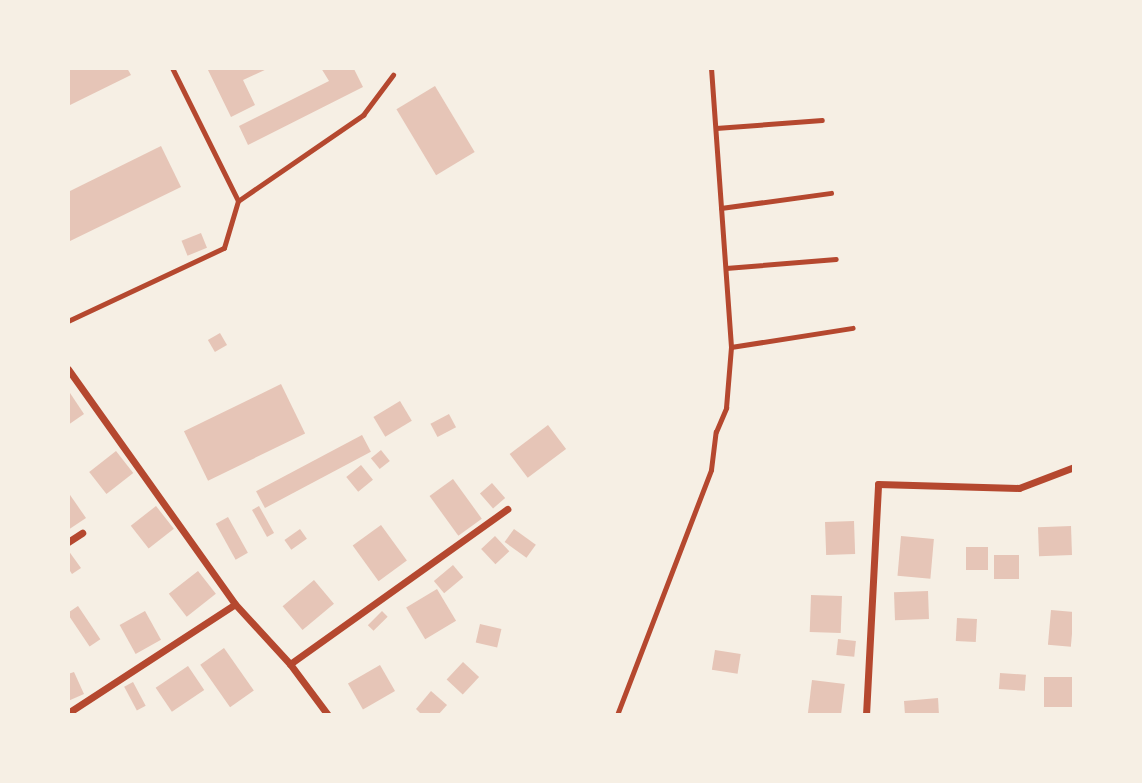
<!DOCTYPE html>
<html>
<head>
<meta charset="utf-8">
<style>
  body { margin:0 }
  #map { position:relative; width:1142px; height:783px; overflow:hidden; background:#f6efe4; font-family:Commissioner,sans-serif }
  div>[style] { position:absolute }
  .building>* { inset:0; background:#e6c5b7; transform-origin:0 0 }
  .service>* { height:4.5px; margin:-2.25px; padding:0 2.25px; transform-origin:2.25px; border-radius:2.25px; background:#b5482f }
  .minor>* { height:7px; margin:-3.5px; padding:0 3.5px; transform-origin:3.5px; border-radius:3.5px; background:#b5482f }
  span { translate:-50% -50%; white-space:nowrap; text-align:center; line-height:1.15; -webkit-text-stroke:6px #f6efe4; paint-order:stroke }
  .frame { position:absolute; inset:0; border:70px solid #f6efe4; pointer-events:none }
</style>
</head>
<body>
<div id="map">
  <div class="building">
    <div style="clip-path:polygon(68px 68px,127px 68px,131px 75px,68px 106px)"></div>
    <div style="clip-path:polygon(207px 68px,269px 68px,243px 80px,255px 105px,231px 117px)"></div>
    <div style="clip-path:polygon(321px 68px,354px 69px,363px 87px,248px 145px,239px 126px,329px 81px)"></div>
    <div style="left:435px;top:86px;width:77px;height:45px;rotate:59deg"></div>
    <div style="clip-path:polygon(161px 146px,181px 187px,68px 242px,68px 192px)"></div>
    <div style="left:201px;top:233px;width:16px;height:21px;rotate:68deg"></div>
    <div style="left:220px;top:333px;width:14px;height:14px;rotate:60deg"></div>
    <div style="left:281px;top:384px;width:55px;height:108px;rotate:64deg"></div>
    <div style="clip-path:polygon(68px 390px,84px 414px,68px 425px)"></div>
    <div style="left:400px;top:401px;width:23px;height:31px;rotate:59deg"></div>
    <div style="left:449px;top:414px;width:15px;height:21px;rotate:62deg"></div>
    <div style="left:548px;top:425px;width:30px;height:48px;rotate:53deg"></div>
    <div style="left:362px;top:435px;width:19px;height:120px;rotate:62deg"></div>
    <div style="left:381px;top:450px;width:14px;height:13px;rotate:51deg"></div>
    <div style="left:116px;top:451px;width:28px;height:34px;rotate:52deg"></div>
    <div style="left:361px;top:465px;width:19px;height:19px;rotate:51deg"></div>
    <div style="left:453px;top:479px;width:49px;height:29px;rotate:54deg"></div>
    <div style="left:492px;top:483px;width:20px;height:16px;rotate:49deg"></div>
    <div style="clip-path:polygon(68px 492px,86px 518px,68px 530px)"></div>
    <div style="left:156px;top:506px;width:29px;height:32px;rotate:52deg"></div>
    <div style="left:259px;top:506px;width:31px;height:8px;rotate:61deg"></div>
    <div style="left:228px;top:517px;width:41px;height:14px;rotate:61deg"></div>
    <div style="left:854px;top:521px;width:33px;height:29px;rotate:88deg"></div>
    <div style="left:381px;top:525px;width:44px;height:35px;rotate:54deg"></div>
    <div style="left:1071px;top:526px;width:29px;height:33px;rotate:88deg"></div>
    <div style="left:300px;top:529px;width:12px;height:19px;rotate:55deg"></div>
    <div style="left:514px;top:529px;width:27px;height:16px;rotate:36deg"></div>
    <div style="left:495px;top:536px;width:21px;height:19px;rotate:47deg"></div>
    <div style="left:901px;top:536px;width:33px;height:40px;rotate:5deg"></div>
    <div style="left:966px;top:547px;width:22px;height:23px"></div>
    <div style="clip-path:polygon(68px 550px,81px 568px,72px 574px,68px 568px)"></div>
    <div style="left:994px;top:555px;width:25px;height:24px"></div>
    <div style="left:453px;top:565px;width:16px;height:25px;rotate:50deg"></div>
    <div style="left:198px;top:571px;width:29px;height:37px;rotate:52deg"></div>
    <div style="left:314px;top:580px;width:31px;height:41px;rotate:50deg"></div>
    <div style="left:437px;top:589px;width:37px;height:36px;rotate:59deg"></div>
    <div style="left:928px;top:591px;width:28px;height:34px;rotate:88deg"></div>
    <div style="left:811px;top:595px;width:31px;height:37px;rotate:2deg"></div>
    <div style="left:78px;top:606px;width:40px;height:13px;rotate:56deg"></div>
    <div style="left:1051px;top:610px;width:23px;height:35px;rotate:5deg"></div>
    <div style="left:145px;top:611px;width:33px;height:29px;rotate:61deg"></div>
    <div style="left:382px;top:611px;width:8px;height:20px;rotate:45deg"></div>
    <div style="left:957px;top:618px;width:20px;height:23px;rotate:3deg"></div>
    <div style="left:480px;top:624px;width:22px;height:19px;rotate:13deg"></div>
    <div style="left:838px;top:639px;width:18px;height:16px;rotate:6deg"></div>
    <div style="left:224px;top:648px;width:52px;height:29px;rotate:55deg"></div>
    <div style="left:715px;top:650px;width:26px;height:20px;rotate:9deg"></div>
    <div style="left:463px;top:662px;width:22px;height:24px;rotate:43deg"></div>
    <div style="left:380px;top:665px;width:30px;height:37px;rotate:60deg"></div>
    <div style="left:188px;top:666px;width:29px;height:39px;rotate:56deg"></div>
    <div style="clip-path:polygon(74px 672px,84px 694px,68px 701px,68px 674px)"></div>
    <div style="left:1000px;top:673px;width:26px;height:16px;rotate:4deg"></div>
    <div style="left:1044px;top:677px;width:30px;height:30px"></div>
    <div style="left:812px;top:680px;width:33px;height:35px;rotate:7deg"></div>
    <div style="left:133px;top:682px;width:27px;height:10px;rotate:62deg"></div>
    <div style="clip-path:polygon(431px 691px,447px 705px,438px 715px,422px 715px,416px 709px)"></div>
    <div style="clip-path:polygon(938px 698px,939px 715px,905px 715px,904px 701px)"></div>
  </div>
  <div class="service">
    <div style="left:716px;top:128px;width:106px;rotate:-4.3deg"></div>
    <div style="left:238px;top:201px;width:152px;rotate:-34.5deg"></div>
    <div style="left:363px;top:115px;width:50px;rotate:-53.1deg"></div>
    <div style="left:721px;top:208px;width:111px;rotate:-7.8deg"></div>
    <div style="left:726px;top:268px;width:110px;rotate:-4.7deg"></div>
    <div style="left:68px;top:321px;width:172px;rotate:-25.1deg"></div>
    <div style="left:224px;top:248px;width:49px;rotate:-73.4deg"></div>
    <div style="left:238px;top:201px;width:148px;rotate:-116.4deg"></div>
    <div style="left:731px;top:347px;width:123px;rotate:-8.9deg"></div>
    <div style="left:617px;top:715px;width:262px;rotate:-69deg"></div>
    <div style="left:711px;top:470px;width:38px;rotate:-83deg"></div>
    <div style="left:716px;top:432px;width:26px;rotate:-67deg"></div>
    <div style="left:726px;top:408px;width:61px;rotate:-85.3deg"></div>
    <div style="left:731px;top:347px;width:280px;rotate:-94.1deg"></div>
  </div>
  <div class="minor">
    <div style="left:68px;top:369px;width:288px;rotate:54.6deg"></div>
    <div style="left:235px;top:604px;width:81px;rotate:47.5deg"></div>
    <div style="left:290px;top:664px;width:64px;rotate:53.3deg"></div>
    <div style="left:68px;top:542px;width:17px;rotate:-33deg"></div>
    <div style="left:290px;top:664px;width:267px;rotate:-35.5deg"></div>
    <div style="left:68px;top:713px;width:199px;rotate:-33.1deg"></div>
    <div style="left:866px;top:715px;width:231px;rotate:-87deg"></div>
    <div style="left:878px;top:484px;width:141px;rotate:1.6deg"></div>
    <div style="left:1019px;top:488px;width:59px;rotate:-20.9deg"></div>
  </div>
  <div class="frame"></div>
</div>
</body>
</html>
